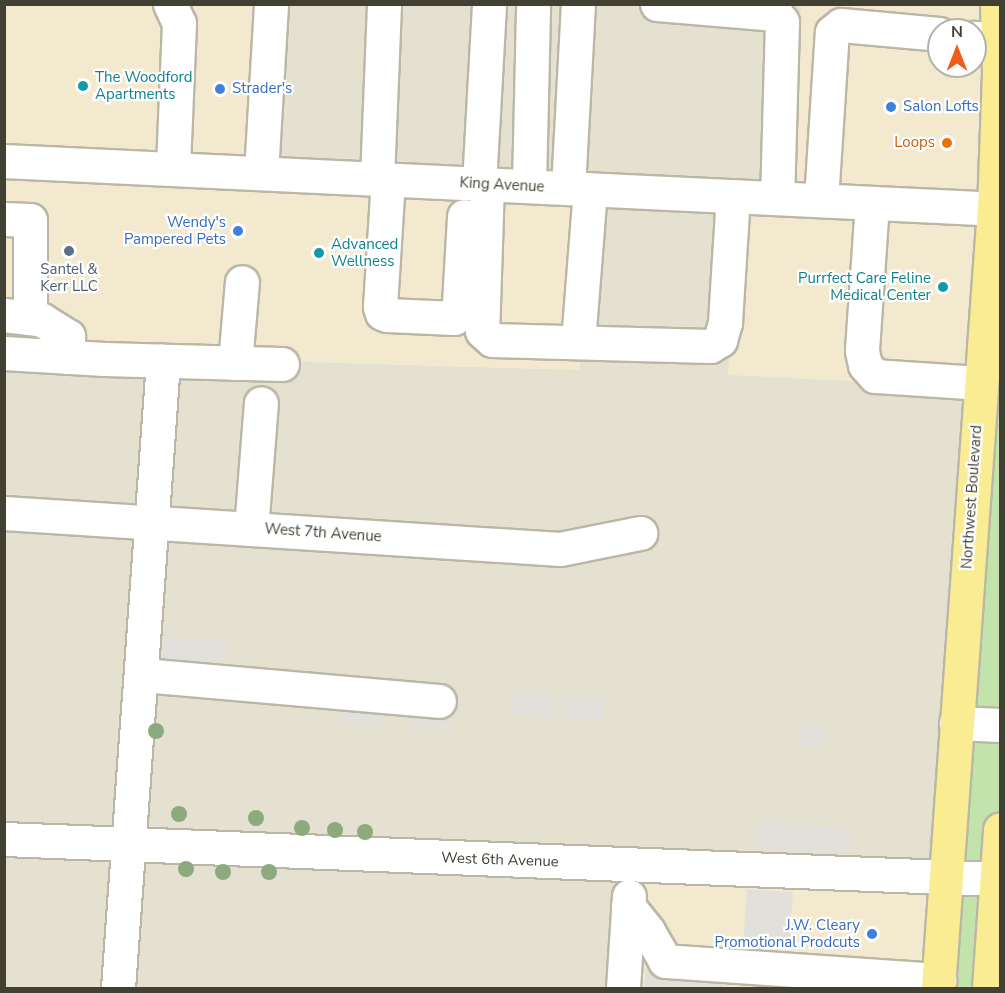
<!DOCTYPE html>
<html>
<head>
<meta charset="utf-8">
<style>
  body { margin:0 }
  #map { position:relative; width:1005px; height:993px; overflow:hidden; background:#f1efe3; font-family:"Nunito Sans",sans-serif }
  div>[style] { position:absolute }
  .residential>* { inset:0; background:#e4e1d1 }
  .commercial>* { inset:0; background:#f3e9ce }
  .green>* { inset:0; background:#c2e4ac }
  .parking>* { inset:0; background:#e1e0db; transform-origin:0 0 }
  .roads { filter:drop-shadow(2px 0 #bbb7a6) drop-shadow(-2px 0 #bbb7a6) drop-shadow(0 2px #bbb7a6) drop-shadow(0 -2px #bbb7a6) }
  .minor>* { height:33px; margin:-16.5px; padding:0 16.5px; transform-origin:16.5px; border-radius:16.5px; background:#fff }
  .major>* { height:33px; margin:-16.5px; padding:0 16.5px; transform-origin:16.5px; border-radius:16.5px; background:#faec92 }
  .trees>* { width:16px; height:16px; margin:-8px; border-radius:50%; background:#8caa7d }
  .dots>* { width:16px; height:16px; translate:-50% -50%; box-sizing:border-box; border:3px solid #fff; border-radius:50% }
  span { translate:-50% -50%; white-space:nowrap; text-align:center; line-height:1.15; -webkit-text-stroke:4.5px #fff; paint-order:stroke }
  .culture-label { font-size:15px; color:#0d838f }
  .left { translate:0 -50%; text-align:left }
  .right { translate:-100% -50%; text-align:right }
  .shop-label { font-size:15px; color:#366cbe }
  .food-label { font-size:15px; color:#c56008 }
  .street-label { font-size:15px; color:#423f33 }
  .service-label { font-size:15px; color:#4e5e75 }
  .frame { position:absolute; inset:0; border:6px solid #423f33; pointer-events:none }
  .north { position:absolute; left:927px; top:18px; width:60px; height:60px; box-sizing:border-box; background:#fff; border:2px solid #b3b2ad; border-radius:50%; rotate:0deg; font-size:16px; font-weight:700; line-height:24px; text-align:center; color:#423f33 }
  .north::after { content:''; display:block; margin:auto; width:21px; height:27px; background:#f15b19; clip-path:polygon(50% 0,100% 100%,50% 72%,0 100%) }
</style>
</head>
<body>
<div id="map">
  <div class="residential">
    <div style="clip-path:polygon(260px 5px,801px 5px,791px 201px,968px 387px,1000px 988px,5px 988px,5px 353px,580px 370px,249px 169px)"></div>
  </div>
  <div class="commercial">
    <div style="clip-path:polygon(5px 5px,260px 5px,249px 168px,591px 190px,580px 370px,5px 353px)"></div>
    <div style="clip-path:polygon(evenodd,801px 5px,1000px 5px,968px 387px,728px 375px,738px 197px,791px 200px,801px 5px,939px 30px,975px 30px,975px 66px,939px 66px,939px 30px)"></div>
    <div style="clip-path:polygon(634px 857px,970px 882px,966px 988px,622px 988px)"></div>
  </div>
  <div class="green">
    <div style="clip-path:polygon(1000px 209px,1000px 829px,989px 988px,938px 988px)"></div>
  </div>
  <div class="parking">
    <div style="left:147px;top:636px;width:80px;height:27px;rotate:4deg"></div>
    <div style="left:514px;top:694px;width:42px;height:21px;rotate:4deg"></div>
    <div style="left:563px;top:696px;width:41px;height:21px;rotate:4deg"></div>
    <div style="left:345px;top:703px;width:42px;height:21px;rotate:4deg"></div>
    <div style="left:412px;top:708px;width:41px;height:20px;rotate:4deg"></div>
    <div style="left:799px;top:726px;width:27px;height:21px;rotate:2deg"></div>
    <div style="clip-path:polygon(759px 820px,775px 821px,775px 824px,850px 830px,848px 854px,757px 848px)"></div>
    <div style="left:747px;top:889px;width:46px;height:58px;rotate:4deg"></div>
    <div style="clip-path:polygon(646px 966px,724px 972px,723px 988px,644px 988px)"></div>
  </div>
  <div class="roads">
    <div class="minor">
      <div style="left:170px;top:4px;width:21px;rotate:65deg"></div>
      <div style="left:179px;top:23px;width:146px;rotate:92.4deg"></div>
      <div style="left:657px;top:4px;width:119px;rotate:4.8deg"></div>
      <div style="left:776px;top:14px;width:10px;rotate:53deg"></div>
      <div style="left:782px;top:22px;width:176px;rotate:91.6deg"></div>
      <div style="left:975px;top:38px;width:24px;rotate:5deg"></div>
      <div style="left:4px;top:161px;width:997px;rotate:2.76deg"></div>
      <div style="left:261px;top:173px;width:169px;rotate:-86.6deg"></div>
      <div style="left:377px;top:179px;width:175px;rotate:-87.7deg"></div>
      <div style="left:388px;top:179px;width:128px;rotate:93.6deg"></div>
      <div style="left:380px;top:307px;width:6px;rotate:72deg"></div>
      <div style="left:382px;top:313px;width:5px;rotate:22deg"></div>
      <div style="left:387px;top:315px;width:67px;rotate:2.6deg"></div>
      <div style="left:454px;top:318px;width:15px;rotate:-70deg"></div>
      <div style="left:459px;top:304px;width:88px;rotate:-86.7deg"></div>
      <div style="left:479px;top:184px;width:180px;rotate:-86.8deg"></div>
      <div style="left:487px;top:184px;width:147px;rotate:91.9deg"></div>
      <div style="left:482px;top:331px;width:13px;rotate:42deg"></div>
      <div style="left:492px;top:340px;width:218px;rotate:1.6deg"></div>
      <div style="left:710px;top:346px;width:12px;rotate:-31deg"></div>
      <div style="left:720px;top:340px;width:19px;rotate:-74deg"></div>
      <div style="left:725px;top:322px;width:126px;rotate:-86.4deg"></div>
      <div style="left:529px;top:186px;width:182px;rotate:-88.7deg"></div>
      <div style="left:568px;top:188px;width:184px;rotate:-86.9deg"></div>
      <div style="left:821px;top:200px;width:168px;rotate:-86.3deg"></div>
      <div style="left:832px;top:32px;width:11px;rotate:-38deg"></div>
      <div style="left:841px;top:25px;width:98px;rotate:5.2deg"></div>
      <div style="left:872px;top:203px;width:148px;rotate:93.9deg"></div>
      <div style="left:862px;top:351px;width:14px;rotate:78deg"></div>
      <div style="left:865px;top:365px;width:15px;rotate:48deg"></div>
      <div style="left:875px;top:376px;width:106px;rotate:3.8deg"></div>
      <div style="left:4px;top:219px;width:26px;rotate:2deg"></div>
      <div style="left:30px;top:220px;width:98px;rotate:90deg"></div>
      <div style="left:4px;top:315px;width:38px;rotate:7deg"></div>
      <div style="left:42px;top:320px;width:31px;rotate:32deg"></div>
      <div style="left:68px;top:336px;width:21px;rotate:90deg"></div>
      <div style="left:578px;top:342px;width:153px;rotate:-85.5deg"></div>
      <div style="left:4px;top:353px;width:100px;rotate:3.4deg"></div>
      <div style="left:104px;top:359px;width:178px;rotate:1.6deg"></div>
      <div style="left:235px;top:363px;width:81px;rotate:-85.1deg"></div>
      <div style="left:4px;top:513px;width:557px;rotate:3.7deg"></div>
      <div style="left:560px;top:549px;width:82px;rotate:-11.3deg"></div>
      <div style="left:251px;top:529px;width:126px;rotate:-85.5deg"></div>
      <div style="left:142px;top:675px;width:298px;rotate:5deg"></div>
      <div style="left:956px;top:723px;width:44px;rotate:2.6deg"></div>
      <div style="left:4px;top:839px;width:993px;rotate:2.31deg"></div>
      <div style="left:628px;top:906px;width:32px;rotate:51deg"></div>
      <div style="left:648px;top:931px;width:34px;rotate:60deg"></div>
      <div style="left:665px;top:961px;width:275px;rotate:4deg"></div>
      <div style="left:118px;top:988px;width:629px;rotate:-85.89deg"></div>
      <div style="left:623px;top:988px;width:92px;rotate:-86.3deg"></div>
    </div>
    <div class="major">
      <div style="left:938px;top:988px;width:781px;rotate:-85.89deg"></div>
      <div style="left:994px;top:209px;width:136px;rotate:-87.9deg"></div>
      <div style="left:999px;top:73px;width:69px;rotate:-91.7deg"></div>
      <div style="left:989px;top:988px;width:159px;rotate:-86deg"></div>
    </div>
  </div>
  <div class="trees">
    <div style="left:156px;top:731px"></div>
    <div style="left:179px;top:814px"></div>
    <div style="left:256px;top:818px"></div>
    <div style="left:302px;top:828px"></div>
    <div style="left:335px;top:830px"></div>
    <div style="left:365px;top:832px"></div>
    <div style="left:186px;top:869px"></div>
    <div style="left:223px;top:872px"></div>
    <div style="left:269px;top:872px"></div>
  </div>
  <div class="dots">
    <div style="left:83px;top:86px;background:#0f9aa8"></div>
    <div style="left:220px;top:89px;background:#3f7fe0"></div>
    <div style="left:891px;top:107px;background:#3f7fe0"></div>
    <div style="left:947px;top:143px;background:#e8710a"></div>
    <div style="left:238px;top:231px;background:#3f7fe0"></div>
    <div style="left:69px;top:251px;background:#5c6f8a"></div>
    <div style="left:319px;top:253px;background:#0f9aa8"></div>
    <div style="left:943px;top:287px;background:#0f9aa8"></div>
    <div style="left:872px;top:934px;background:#3f7fe0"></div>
  </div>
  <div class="culture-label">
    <span class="left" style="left:95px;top:86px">The Woodford<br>Apartments</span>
    <span class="left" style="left:331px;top:253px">Advanced<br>Wellness</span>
    <span class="right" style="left:931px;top:287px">Purrfect Care Feline<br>Medical Center</span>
  </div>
  <div class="shop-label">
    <span class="left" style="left:232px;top:89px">Strader's</span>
    <span class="left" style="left:903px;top:107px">Salon Lofts</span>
    <span class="right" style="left:226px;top:231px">Wendy's<br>Pampered Pets</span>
    <span class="right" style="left:860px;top:934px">J.W. Cleary<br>Promotional Prodcuts</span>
  </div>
  <div class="food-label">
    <span class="right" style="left:935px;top:143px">Loops</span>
  </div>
  <div class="street-label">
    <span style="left:502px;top:185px;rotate:3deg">King Avenue</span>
    <span style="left:972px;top:497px;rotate:-86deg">Northwest Boulevard</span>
    <span style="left:323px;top:533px;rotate:4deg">West 7th Avenue</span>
    <span style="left:500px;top:860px;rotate:2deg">West 6th Avenue</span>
  </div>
  <div class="service-label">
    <span style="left:69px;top:278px">Santel &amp;<br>Kerr LLC</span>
  </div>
  <div class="frame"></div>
  <div class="north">N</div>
</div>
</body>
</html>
